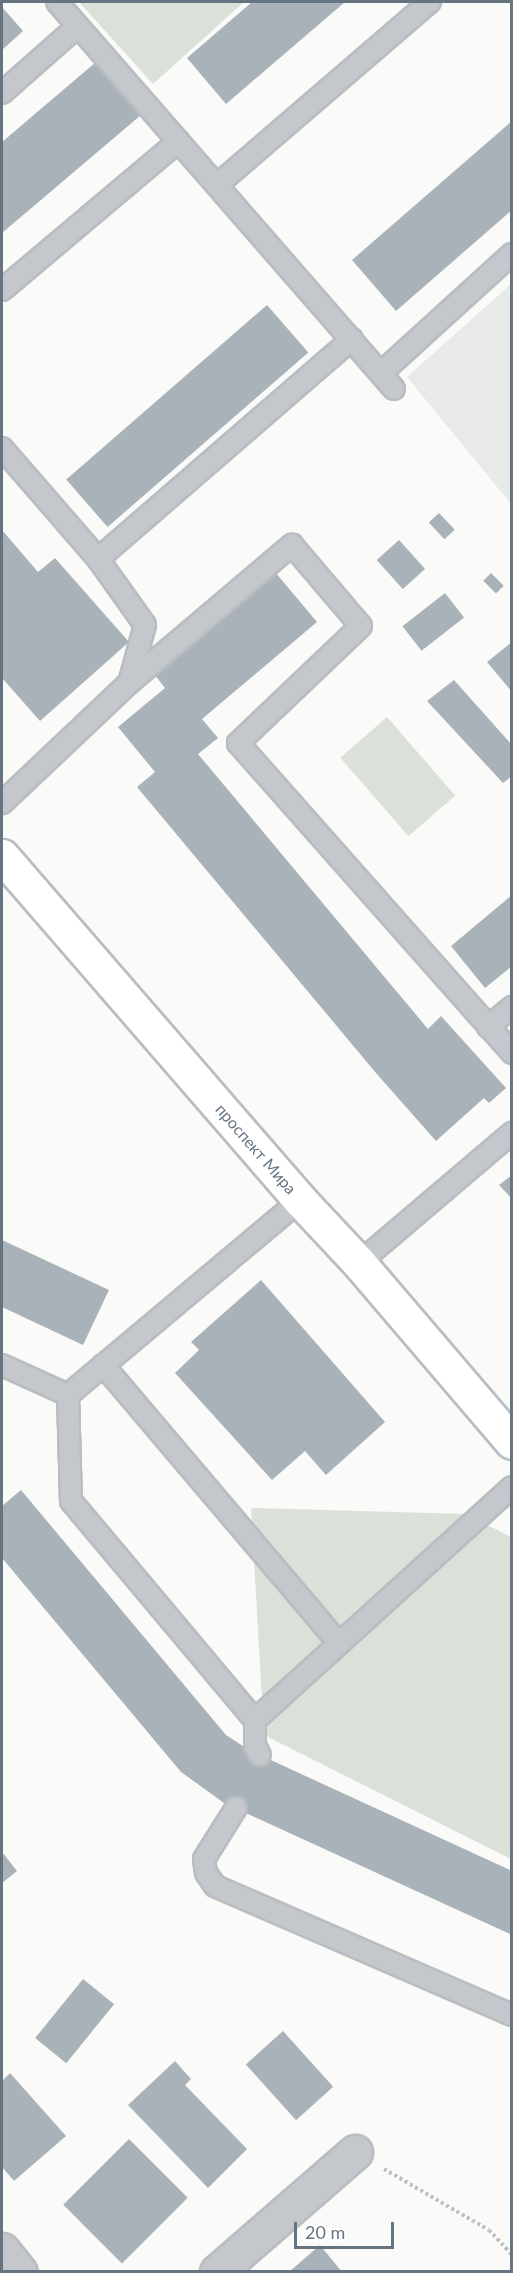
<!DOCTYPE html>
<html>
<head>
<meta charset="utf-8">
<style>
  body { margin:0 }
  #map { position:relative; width:513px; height:2273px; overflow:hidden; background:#fafaf8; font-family:Lato,sans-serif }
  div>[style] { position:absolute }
  .built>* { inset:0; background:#e8e9e9 }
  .green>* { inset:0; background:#dbe1d9; transform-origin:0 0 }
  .building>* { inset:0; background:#aab2b9; transform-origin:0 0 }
  .path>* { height:4px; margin-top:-2px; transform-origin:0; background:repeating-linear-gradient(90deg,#bec0c3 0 3px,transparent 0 6px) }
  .roads { filter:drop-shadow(2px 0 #b9bdc1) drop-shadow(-2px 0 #b9bdc1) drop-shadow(0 2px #b9bdc1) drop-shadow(0 -2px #b9bdc1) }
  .lane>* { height:20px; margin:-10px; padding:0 10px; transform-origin:10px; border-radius:10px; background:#c4c7cb }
  .street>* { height:33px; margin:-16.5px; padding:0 16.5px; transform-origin:16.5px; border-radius:16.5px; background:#c4c7cb }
  .primary>* { height:33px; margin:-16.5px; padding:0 16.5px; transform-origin:16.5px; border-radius:16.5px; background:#fff }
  span { translate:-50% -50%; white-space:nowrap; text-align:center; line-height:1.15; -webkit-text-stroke:6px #fff; paint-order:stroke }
  .street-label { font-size:16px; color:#667482 }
  .frame { position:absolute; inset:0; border:3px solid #667482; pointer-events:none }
  .scale { position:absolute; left:294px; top:2222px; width:100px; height:27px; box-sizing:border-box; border:3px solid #667482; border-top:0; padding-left:8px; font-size:18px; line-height:21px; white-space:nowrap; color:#667482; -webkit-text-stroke:4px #fff; paint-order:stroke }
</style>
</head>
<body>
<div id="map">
  <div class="built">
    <div style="clip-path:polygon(511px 284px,511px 504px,407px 377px)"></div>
  </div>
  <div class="green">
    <div style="clip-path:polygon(79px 2px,244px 2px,153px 84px)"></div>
    <div style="left:387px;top:717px;width:104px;height:62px;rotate:49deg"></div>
    <div style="clip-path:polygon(251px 1508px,466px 1514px,511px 1537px,511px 1859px,264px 1735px)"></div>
  </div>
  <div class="building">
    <div style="clip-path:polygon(252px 2px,345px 2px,226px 104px,187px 58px)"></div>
    <div style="clip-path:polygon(2px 7px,23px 31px,2px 50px)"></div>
    <div style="clip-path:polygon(96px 62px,141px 115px,2px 233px,2px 142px)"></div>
    <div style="clip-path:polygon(512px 121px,512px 210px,396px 311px,352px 260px)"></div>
    <div style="left:267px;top:305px;width:63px;height:266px;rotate:49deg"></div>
    <div style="left:439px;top:513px;width:23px;height:14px;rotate:47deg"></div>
    <div style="clip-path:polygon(2px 530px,38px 572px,55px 558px,129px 642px,40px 721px,2px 678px)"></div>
    <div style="left:399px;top:540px;width:39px;height:30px;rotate:48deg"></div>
    <div style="clip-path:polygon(275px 572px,317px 622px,202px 719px,218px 738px,198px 754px,428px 1029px,441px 1016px,506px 1088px,489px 1103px,484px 1098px,436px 1141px,376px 1073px,137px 787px,155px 772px,118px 727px,165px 688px,154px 674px)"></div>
    <div style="left:491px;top:573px;width:18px;height:11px;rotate:45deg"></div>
    <div style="left:445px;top:593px;width:31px;height:54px;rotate:52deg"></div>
    <div style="clip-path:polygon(512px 642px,512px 692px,487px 662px)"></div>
    <div style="clip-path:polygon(454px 680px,512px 745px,512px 776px,503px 783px,427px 701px)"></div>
    <div style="clip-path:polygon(512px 895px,512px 966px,485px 988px,451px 946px)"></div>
    <div style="clip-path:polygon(512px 1175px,512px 1199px,499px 1185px)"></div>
    <div style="clip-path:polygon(2px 1240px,109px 1290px,83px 1345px,2px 1307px)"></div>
    <div style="clip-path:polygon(261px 1280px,385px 1422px,326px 1475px,305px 1451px,272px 1480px,175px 1373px,199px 1350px,191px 1342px)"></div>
    <div style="clip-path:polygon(21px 1490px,226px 1735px,249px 1750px,512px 1871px,512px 1935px,224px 1803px,181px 1772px,2px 1558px,2px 1506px)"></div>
    <div style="clip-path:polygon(2px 1852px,17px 1871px,2px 1883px)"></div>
    <div style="left:83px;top:1979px;width:40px;height:76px;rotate:39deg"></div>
    <div style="left:283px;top:2031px;width:75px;height:50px;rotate:48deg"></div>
    <div style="clip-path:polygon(175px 2061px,191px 2079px,185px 2085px,247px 2149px,208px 2188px,128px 2105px)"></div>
    <div style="clip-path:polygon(10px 2073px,66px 2136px,14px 2181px,2px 2167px,2px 2081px)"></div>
    <div style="left:129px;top:2139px;width:83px;height:93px;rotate:45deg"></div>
    <div style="clip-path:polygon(320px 2245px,342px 2272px,289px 2272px)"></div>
  </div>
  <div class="path">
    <div style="left:384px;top:2169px;width:121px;rotate:30.2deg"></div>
    <div style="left:489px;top:2230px;width:34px;rotate:47deg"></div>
  </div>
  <div class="roads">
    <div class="lane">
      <div style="left:57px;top:2px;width:513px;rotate:48.95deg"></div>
      <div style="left:2px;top:93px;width:101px;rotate:-41.4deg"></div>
      <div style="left:217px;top:185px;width:281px;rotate:-40.7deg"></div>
      <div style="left:2px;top:290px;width:231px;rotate:-40.1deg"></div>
      <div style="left:381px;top:373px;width:177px;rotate:-42.3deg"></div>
      <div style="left:2px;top:448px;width:147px;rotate:49.1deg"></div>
      <div style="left:98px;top:559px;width:81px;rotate:54.5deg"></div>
      <div style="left:145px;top:625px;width:60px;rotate:105.4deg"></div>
      <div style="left:129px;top:683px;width:175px;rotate:136.6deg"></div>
      <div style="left:98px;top:559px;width:336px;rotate:-40.9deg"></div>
      <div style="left:129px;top:683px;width:214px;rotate:-40.3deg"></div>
      <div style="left:292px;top:545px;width:106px;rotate:49.6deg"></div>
      <div style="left:361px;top:626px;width:170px;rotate:136.4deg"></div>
      <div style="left:238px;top:743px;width:414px;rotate:48.5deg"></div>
      <div style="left:488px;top:1027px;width:31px;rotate:-40deg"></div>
      <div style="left:359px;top:1263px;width:201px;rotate:-40.4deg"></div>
      <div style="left:2px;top:1365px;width:72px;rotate:24.4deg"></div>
      <div style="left:68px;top:1395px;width:303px;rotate:-40deg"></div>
      <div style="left:103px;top:1365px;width:365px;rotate:49.7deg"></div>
      <div style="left:68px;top:1395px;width:106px;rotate:88.4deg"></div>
      <div style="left:71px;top:1501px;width:286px;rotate:50deg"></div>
      <div style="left:255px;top:1720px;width:26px;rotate:90deg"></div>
      <div style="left:255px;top:1746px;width:10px;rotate:61deg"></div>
      <div style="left:255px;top:1720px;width:347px;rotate:-42.2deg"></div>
      <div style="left:236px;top:1808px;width:60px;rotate:122.1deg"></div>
      <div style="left:204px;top:1859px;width:14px;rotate:82deg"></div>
      <div style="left:206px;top:1873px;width:16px;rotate:55deg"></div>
      <div style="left:215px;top:1886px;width:324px;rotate:23.5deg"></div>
    </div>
    <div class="street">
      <div style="left:2px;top:2250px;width:28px;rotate:51deg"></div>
      <div style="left:217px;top:2272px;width:183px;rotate:-41deg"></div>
    </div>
    <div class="primary">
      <div style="left:2px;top:856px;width:455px;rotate:49.1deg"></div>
      <div style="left:300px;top:1200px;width:86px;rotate:46.9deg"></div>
      <div style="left:359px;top:1263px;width:235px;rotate:49.5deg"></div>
    </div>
  </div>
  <div class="street-label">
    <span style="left:256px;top:1149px;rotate:49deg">проспект Мира</span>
  </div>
  <div class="frame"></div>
  <div class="scale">20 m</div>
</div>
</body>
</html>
